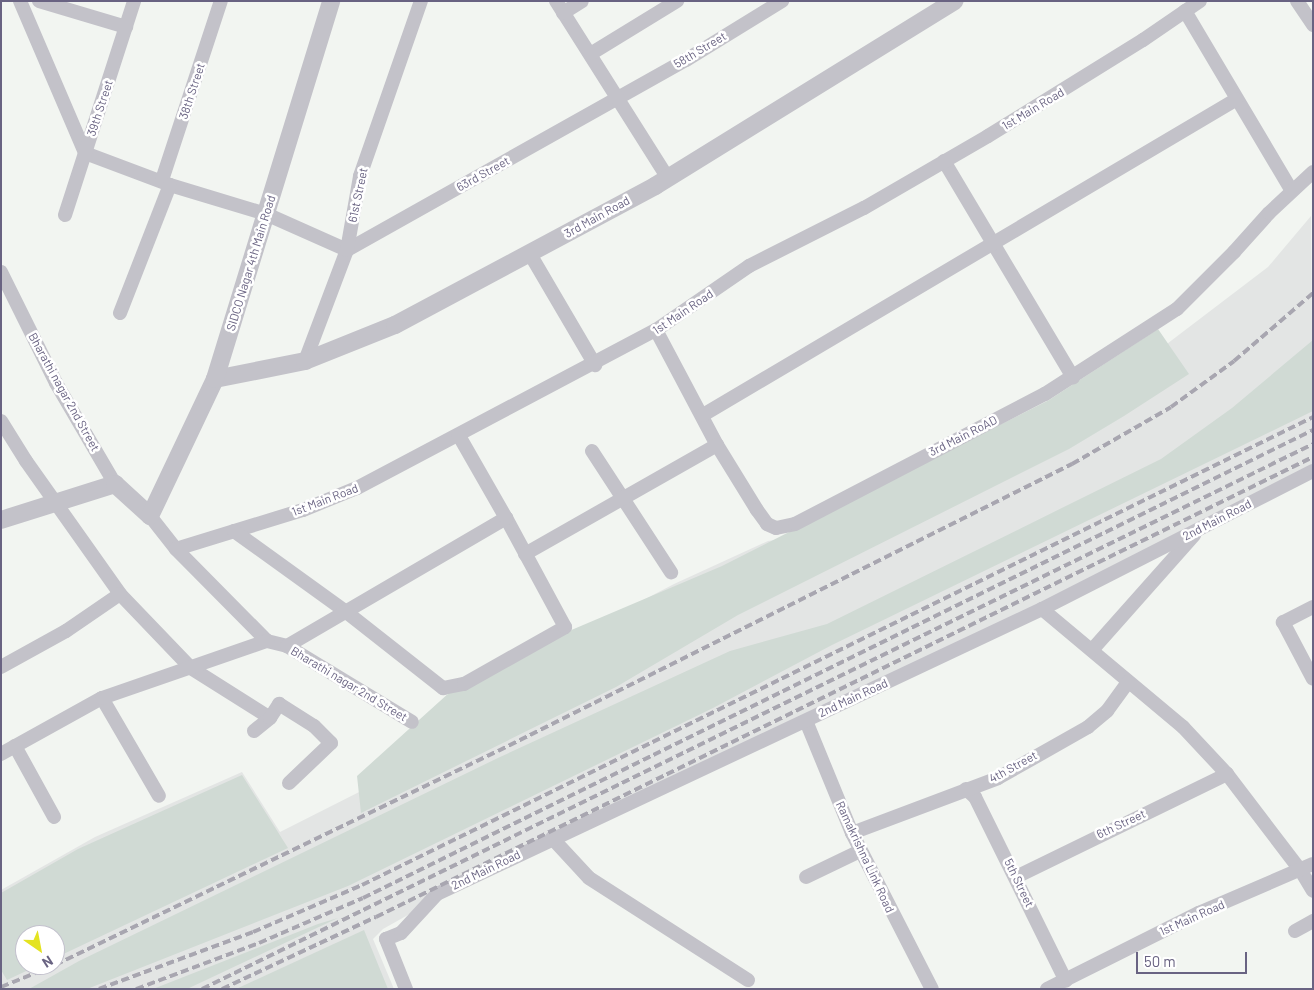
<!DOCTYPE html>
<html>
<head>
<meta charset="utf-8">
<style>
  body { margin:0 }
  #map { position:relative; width:1314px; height:990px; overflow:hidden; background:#f2f5f1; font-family:Barlow,sans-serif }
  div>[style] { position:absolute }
  .built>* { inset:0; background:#e3e5e4 }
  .green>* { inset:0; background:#d0dad4 }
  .minor>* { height:14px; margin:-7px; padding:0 7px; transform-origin:7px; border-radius:7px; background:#c3c2c9 }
  .tertiary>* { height:18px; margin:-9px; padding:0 9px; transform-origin:9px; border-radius:9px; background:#c3c2c9 }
  .rail>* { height:4px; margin-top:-2px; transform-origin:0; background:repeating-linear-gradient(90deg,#a8a6b0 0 8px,transparent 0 12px) }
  span { translate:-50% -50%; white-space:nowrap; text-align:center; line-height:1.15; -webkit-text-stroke:5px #fff; paint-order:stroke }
  .street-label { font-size:12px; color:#696382 }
  .frame { position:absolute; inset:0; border:2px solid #696382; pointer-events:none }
  .north { position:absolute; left:15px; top:925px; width:50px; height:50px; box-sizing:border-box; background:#fff; border:1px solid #c3c1cd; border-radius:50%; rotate:147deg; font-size:14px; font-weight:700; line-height:20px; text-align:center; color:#696382 }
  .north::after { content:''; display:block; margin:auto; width:18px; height:22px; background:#e4e321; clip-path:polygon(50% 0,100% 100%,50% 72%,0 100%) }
  .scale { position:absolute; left:1136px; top:952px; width:111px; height:22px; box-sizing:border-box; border:2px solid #696382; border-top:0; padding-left:6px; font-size:15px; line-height:18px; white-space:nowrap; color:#696382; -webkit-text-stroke:4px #fff; paint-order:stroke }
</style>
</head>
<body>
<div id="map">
  <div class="built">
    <div style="clip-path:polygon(evenodd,1311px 216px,1313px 470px,431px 902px,383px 929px,373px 939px,394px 989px,1px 989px,1px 890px,95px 837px,242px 772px,280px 832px,373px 785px,448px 702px,674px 584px,768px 541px,806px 535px,1113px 385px,1268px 267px,1311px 216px,25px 935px,55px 935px,55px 965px,25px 965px,25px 935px)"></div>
  </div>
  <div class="green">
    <div style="clip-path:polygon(1158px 329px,1189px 374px,1124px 416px,1069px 449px,738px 615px,616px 687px,361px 813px,357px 776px,450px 692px,562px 634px,722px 566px,1049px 400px)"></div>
    <div style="clip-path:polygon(1313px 340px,1313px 411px,832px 645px,713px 708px,348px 886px,87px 989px,29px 989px,79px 961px,500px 757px,730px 651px,827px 624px,1161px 459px,1232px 408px)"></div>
    <div style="clip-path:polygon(242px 775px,288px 848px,55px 958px,55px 935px,25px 935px,25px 965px,39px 965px,7px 980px,1px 970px,1px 893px,78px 849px)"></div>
    <div style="clip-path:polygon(338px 918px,187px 989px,153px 989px,318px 924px)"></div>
    <div style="clip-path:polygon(364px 930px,388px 989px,236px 989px)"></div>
  </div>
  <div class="minor">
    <div style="left:20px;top:1px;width:165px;rotate:66.8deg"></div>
    <div style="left:85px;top:153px;width:91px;rotate:20.6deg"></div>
    <div style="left:170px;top:185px;width:100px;rotate:16.8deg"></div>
    <div style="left:266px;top:214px;width:89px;rotate:24deg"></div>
    <div style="left:347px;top:250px;width:389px;rotate:-29.3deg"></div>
    <div style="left:686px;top:60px;width:113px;rotate:-31.6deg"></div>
    <div style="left:39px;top:1px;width:91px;rotate:16.6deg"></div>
    <div style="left:556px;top:1px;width:209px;rotate:57.7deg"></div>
    <div style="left:1297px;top:1px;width:29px;rotate:56deg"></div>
    <div style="left:1185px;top:11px;width:209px;rotate:59.3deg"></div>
    <div style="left:563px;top:13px;width:22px;rotate:-32deg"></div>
    <div style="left:592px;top:53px;width:100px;rotate:-31.5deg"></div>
    <div style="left:944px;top:161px;width:252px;rotate:59.2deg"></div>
    <div style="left:162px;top:180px;width:188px;rotate:-71.8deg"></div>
    <div style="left:65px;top:215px;width:225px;rotate:-72.1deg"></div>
    <div style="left:530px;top:254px;width:129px;rotate:59.6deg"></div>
    <div style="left:1px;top:272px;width:124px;rotate:63.6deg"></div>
    <div style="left:56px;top:383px;width:117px;rotate:59.7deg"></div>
    <div style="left:120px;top:313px;width:137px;rotate:-68.7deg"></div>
    <div style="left:656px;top:330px;width:130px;rotate:62.1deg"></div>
    <div style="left:717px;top:445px;width:76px;rotate:58.4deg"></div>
    <div style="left:757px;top:510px;width:17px;rotate:54deg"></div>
    <div style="left:767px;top:524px;width:10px;rotate:24deg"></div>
    <div style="left:776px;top:528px;width:19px;rotate:-12deg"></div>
    <div style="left:795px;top:524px;width:282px;rotate:-27.5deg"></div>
    <div style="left:1045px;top:394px;width:157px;rotate:-32.8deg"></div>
    <div style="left:1177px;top:309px;width:81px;rotate:-45deg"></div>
    <div style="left:1234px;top:252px;width:52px;rotate:-48.1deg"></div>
    <div style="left:1269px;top:213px;width:60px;rotate:-43deg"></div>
    <div style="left:305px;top:361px;width:119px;rotate:-69.3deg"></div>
    <div style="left:347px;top:250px;width:75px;rotate:-80deg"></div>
    <div style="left:360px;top:176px;width:185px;rotate:-70.8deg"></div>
    <div style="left:703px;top:415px;width:620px;rotate:-30.62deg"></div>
    <div style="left:1px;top:421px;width:47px;rotate:58deg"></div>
    <div style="left:26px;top:461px;width:163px;rotate:54.7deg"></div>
    <div style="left:120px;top:594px;width:103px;rotate:46.2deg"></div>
    <div style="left:191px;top:668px;width:93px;rotate:32.3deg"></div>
    <div style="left:592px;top:451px;width:145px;rotate:56.9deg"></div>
    <div style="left:150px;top:516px;width:42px;rotate:51.8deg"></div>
    <div style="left:176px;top:549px;width:133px;rotate:-17.1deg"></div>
    <div style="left:303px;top:510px;width:58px;rotate:-22.2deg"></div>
    <div style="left:357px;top:488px;width:338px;rotate:-27.9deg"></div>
    <div style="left:656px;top:330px;width:113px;rotate:-34.5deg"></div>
    <div style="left:749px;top:266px;width:129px;rotate:-26.8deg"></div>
    <div style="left:864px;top:208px;width:143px;rotate:-30.1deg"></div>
    <div style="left:988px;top:136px;width:182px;rotate:-31.8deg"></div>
    <div style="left:1143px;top:40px;width:69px;rotate:-34.4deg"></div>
    <div style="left:234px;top:531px;width:137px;rotate:35.8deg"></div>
    <div style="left:345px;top:611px;width:125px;rotate:38.2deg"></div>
    <div style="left:443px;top:688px;width:21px;rotate:-11deg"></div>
    <div style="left:464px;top:684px;width:116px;rotate:-29.4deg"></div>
    <div style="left:565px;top:627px;width:124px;rotate:-118.4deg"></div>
    <div style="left:176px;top:549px;width:129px;rotate:45.3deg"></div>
    <div style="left:267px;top:641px;width:21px;rotate:14deg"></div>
    <div style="left:287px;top:646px;width:146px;rotate:31.3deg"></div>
    <div style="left:525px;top:554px;width:221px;rotate:-29.6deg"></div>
    <div style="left:1313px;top:607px;width:34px;rotate:153deg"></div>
    <div style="left:1283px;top:622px;width:64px;rotate:62.2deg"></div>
    <div style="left:1042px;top:609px;width:184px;rotate:39.9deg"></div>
    <div style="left:1183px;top:727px;width:64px;rotate:46.9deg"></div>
    <div style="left:1227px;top:774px;width:122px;rotate:52.7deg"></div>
    <div style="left:1301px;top:871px;width:23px;rotate:59deg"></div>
    <div style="left:287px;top:646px;width:254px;rotate:-30.3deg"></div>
    <div style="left:506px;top:518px;width:95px;rotate:-119.8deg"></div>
    <div style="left:1092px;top:650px;width:154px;rotate:-48.4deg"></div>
    <div style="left:1px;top:667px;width:74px;rotate:-29deg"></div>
    <div style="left:66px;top:631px;width:65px;rotate:-34.4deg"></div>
    <div style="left:102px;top:698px;width:113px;rotate:59.8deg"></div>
    <div style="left:806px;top:721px;width:121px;rotate:67.7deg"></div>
    <div style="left:852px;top:833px;width:175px;rotate:62.9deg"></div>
    <div style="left:254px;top:731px;width:21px;rotate:-39deg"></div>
    <div style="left:270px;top:718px;width:17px;rotate:-57deg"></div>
    <div style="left:279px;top:704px;width:41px;rotate:32.2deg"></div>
    <div style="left:314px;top:726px;width:24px;rotate:45deg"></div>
    <div style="left:331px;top:743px;width:58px;rotate:136.4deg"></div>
    <div style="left:15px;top:746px;width:81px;rotate:61.2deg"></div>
    <div style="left:1px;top:754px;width:115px;rotate:-29deg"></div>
    <div style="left:102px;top:698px;width:175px;rotate:-19.1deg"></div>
    <div style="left:966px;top:789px;width:12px;rotate:42deg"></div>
    <div style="left:975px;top:797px;width:205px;rotate:63.7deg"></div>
    <div style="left:852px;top:833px;width:156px;rotate:-20.6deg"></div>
    <div style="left:998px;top:778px;width:103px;rotate:-29.5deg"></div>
    <div style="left:1088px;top:727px;width:25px;rotate:-40deg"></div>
    <div style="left:1107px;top:711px;width:36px;rotate:-54deg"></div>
    <div style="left:552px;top:838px;width:54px;rotate:47.2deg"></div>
    <div style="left:589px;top:878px;width:189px;rotate:32.7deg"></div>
    <div style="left:806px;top:877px;width:60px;rotate:-25.7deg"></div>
    <div style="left:1016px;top:877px;width:235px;rotate:-26deg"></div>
    <div style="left:1295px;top:931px;width:21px;rotate:-29deg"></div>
    <div style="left:406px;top:989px;width:54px;rotate:-111.8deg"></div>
    <div style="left:386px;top:939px;width:16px;rotate:-22deg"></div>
    <div style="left:401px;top:933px;width:53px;rotate:-47.3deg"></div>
    <div style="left:437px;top:894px;width:669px;rotate:-25.22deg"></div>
    <div style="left:1042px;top:609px;width:304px;rotate:-27deg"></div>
    <div style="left:1047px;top:989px;width:170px;rotate:-26.6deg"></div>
    <div style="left:1199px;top:913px;width:124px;rotate:-23.3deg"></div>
  </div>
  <div class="tertiary">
    <div style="left:215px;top:379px;width:92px;rotate:-11.3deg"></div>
    <div style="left:305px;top:361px;width:97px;rotate:-21.8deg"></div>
    <div style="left:395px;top:325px;width:295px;rotate:-28.1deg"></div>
    <div style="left:655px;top:186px;width:352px;rotate:-31.7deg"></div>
    <div style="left:1px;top:520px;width:120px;rotate:-17.5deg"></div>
    <div style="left:115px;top:484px;width:47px;rotate:42.4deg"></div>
    <div style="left:150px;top:516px;width:152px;rotate:-64.6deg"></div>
    <div style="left:215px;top:379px;width:395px;rotate:-72.9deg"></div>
  </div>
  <div class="rail">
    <div style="left:55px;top:965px;width:492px;rotate:-25.8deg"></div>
    <div style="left:498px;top:751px;width:642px;rotate:-26.57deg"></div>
    <div style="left:1072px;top:464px;width:114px;rotate:-29.9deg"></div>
    <div style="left:1171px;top:407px;width:78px;rotate:-36.1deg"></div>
    <div style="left:1234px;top:361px;width:104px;rotate:-40.7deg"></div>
    <div style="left:1px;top:987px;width:58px;rotate:-22.2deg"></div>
    <div style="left:99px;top:989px;width:164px;rotate:-20.3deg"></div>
    <div style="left:253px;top:932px;width:119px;rotate:-23.3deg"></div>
    <div style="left:362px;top:885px;width:1060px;rotate:-26.2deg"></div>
    <div style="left:136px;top:989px;width:131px;rotate:-20.5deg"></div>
    <div style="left:259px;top:943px;width:113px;rotate:-23.4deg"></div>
    <div style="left:363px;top:898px;width:1059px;rotate:-26.23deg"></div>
    <div style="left:202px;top:989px;width:1237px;rotate:-26.13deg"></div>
    <div style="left:222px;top:989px;width:170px;rotate:-25.1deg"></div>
    <div style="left:376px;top:917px;width:1044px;rotate:-26.15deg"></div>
  </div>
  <div class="street-label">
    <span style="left:700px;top:50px;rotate:-31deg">58th Street</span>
    <span style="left:192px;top:91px;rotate:-72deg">38th Street</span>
    <span style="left:100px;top:108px;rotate:-72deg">39th Street</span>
    <span style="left:1033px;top:109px;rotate:-31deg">1st Main Road</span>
    <span style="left:483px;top:174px;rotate:-29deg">63rd Street</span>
    <span style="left:358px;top:195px;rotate:-78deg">61st Street</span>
    <span style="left:597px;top:217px;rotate:-29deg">3rd Main Road</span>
    <span style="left:251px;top:263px;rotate:-73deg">SIDCO Nagar 4th Main Road</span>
    <span style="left:683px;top:312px;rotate:-34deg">1st Main Road</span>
    <span style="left:64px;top:392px;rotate:61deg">Bharathi nagar 2nd Street</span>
    <span style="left:963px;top:436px;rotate:-27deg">3rd Main RoAD</span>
    <span style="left:325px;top:500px;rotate:-21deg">1st Main Road</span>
    <span style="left:1217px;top:520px;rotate:-27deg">2nd Main Road</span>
    <span style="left:349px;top:684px;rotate:31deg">Bharathi nagar 2nd Street</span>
    <span style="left:853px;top:698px;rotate:-25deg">2nd Main Road</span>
    <span style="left:1013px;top:767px;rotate:-29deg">4th Street</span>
    <span style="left:1121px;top:824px;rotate:-25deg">6th Street</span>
    <span style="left:865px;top:857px;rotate:65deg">Ramakrishna Link Road</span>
    <span style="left:486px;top:870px;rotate:-26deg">2nd Main Road</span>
    <span style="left:1019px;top:883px;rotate:64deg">5th Street</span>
    <span style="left:1192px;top:918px;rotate:-24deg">1st Main Road</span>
  </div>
  <div class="frame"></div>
  <div class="north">N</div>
  <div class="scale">50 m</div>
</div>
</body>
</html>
